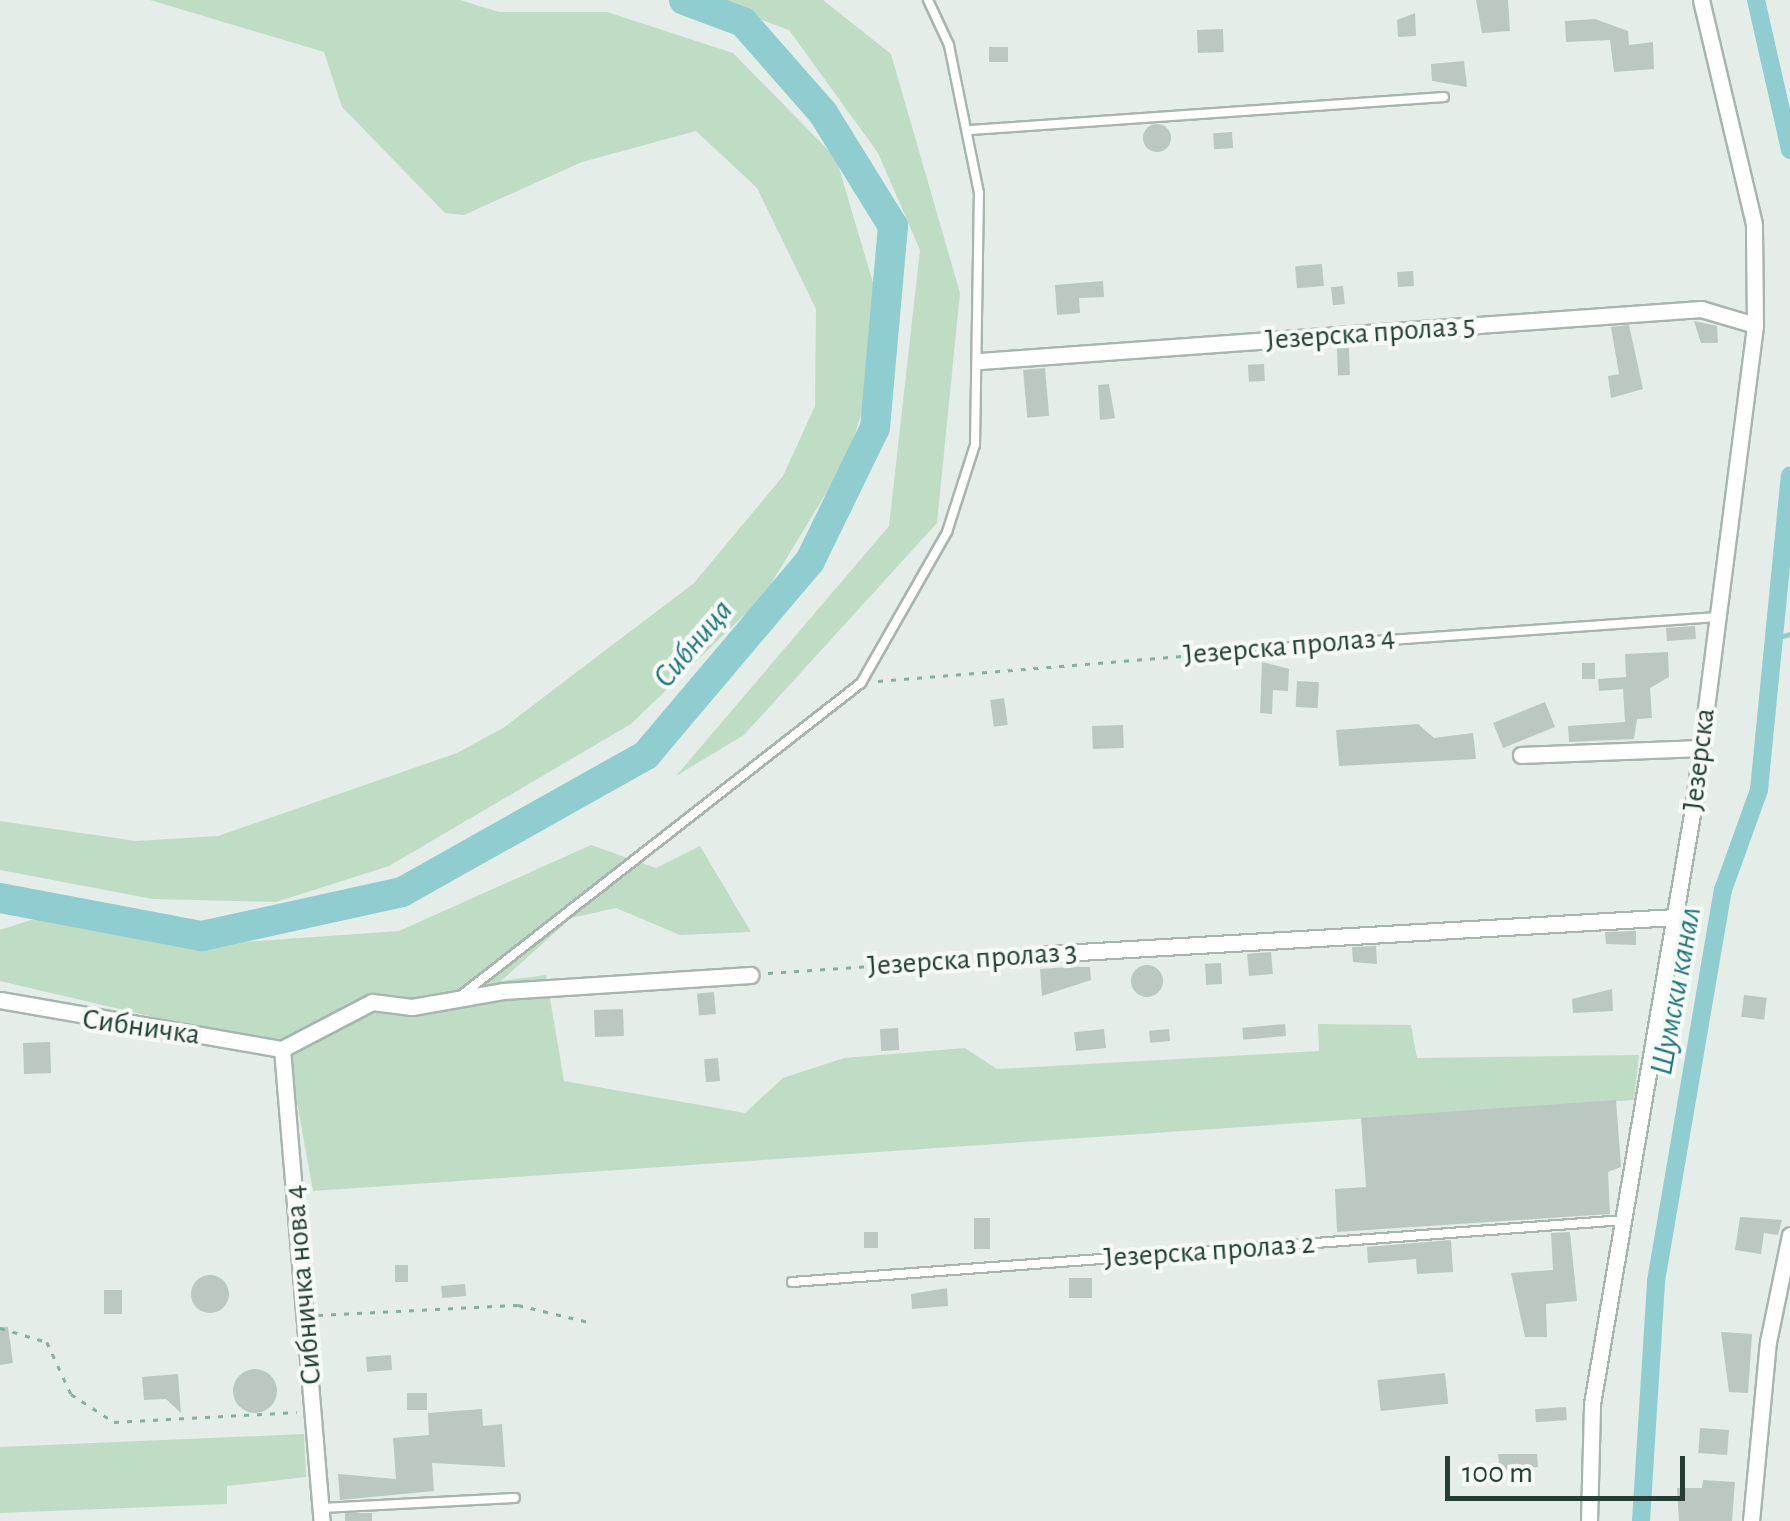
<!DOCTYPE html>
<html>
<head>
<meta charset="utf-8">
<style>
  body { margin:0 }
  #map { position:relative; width:1790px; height:1521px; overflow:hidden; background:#e5ede9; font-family:"Alegreya Sans",sans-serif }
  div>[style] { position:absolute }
  .green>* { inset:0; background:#bfddc4 }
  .stream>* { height:5px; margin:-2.5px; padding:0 2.5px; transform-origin:2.5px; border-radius:2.5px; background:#8fcdd0 }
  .canal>* { height:18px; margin:-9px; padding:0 9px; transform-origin:9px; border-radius:9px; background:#8fcdd0 }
  .river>* { height:30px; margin:-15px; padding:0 15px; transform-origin:15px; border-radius:15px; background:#8fcdd0 }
  .building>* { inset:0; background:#bac8c1; transform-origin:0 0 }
  .round { border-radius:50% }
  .path>* { height:2.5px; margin-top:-1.25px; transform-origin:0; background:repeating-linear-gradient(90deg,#86b09e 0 5px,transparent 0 13px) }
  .roads { filter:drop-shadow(2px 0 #a7b5af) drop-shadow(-2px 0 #a7b5af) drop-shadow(0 2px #a7b5af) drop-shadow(0 -2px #a7b5af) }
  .service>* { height:8px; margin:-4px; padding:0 4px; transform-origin:4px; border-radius:4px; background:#fff }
  .minor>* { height:15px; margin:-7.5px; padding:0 7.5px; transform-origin:7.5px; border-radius:7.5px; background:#fff }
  span { translate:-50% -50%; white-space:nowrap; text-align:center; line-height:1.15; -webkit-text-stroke:8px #f5faf7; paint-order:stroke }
  .street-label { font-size:30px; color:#243f35 }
  .water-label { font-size:32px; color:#207479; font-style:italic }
  .scale { position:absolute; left:1445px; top:1456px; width:240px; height:45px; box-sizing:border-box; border:5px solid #243f35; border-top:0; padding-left:12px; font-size:30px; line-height:35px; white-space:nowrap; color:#243f35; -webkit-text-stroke:8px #f5faf7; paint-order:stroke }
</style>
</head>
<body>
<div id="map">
  <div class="green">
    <div style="clip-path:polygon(150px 0,460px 0,499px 12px,607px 12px,733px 53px,836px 158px,874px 286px,865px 401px,848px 457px,763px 597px,631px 724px,389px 866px,276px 902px,153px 899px,0 870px,0 821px,136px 841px,218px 836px,457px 753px,503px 728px,694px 583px,783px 476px,815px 406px,816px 309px,757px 188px,696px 131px,582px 162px,464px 215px,445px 213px,342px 107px,324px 52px)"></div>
    <div style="clip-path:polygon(708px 0,823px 0,891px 54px,960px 293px,937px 523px,744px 735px,676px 776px,889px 526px,920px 250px,878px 153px,789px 30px)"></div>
    <div style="clip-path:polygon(591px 845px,656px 868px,700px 846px,751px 932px,680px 935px,616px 908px,571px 918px,501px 981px,546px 975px,564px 1081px,745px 1113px,783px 1078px,844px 1058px,965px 1048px,997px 1069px,1319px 1051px,1318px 1024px,1411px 1025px,1417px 1058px,1639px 1055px,1634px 1100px,313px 1191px,290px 1064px,269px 1044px,0 981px,0 930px,37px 918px,199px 945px,399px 931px)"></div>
    <div style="clip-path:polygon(304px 1434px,306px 1477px,227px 1486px,227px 1504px,0 1513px,0 1447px)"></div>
  </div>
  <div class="stream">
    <div style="left:1775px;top:638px;width:16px;rotate:-15deg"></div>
  </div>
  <div class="canal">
    <div style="left:1756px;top:0;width:154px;rotate:77.2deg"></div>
    <div style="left:1641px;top:1521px;width:240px;rotate:-86.4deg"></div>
    <div style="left:1656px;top:1281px;width:397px;rotate:-80.3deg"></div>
    <div style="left:1723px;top:890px;width:106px;rotate:-70.2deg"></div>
    <div style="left:1759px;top:790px;width:316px;rotate:-84.4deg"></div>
  </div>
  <div class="river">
    <div style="left:0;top:898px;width:206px;rotate:10.7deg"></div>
    <div style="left:202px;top:936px;width:205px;rotate:-12.4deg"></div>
    <div style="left:402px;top:892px;width:280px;rotate:-29.3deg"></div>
    <div style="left:646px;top:755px;width:254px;rotate:-49.8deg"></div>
    <div style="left:810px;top:561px;width:148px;rotate:-64deg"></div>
    <div style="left:875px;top:428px;width:203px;rotate:-84.9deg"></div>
    <div style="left:893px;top:226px;width:133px;rotate:-121.8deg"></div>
    <div style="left:823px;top:113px;width:121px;rotate:-131.3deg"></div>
    <div style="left:743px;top:22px;width:63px;rotate:-159.6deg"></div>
  </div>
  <div class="building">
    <div style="clip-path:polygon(1476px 0,1508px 0,1510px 31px,1482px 33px)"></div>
    <div style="clip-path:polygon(1415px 13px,1416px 36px,1398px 37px,1397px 20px)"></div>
    <div style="clip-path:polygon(1595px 19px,1628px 31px,1629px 45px,1653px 42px,1654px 69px,1614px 72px,1610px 40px,1566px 42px,1565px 21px)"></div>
    <div style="left:1223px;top:29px;width:23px;height:26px;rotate:88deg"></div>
    <div style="left:989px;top:47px;width:19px;height:15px"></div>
    <div style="clip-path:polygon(1464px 61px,1467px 87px,1432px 81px,1431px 64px)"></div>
    <div class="round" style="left:1143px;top:124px;width:28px;height:28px"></div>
    <div style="left:1232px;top:132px;width:16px;height:19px;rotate:86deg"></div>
    <div style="left:1322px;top:264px;width:22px;height:27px;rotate:85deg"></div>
    <div style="left:1413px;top:271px;width:15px;height:16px;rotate:86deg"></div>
    <div style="clip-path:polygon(1103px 281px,1104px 297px,1079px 298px,1080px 313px,1057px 315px,1055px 285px)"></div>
    <div style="left:1343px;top:286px;width:18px;height:12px;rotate:84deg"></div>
    <div style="clip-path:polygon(1694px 321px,1717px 326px,1718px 343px,1701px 343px)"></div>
    <div style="clip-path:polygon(1629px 325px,1643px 389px,1611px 398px,1608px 376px,1619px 374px,1611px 327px)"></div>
    <div style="left:1349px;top:348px;width:27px;height:12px;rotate:88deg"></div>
    <div style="left:1264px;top:364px;width:17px;height:16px;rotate:87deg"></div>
    <div style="left:1045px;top:368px;width:48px;height:22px;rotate:85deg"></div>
    <div style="clip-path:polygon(1109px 384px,1115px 418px,1100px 420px,1098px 385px)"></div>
    <div style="left:1695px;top:626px;width:13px;height:29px;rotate:86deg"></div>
    <div style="clip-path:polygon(1668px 652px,1669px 677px,1650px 688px,1652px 718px,1637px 719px,1634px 739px,1569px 742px,1568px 726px,1625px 722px,1623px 689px,1599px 691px,1598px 679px,1626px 677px,1625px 654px)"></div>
    <div style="clip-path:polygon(1262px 662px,1289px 669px,1288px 691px,1273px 690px,1272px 714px,1260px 713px)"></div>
    <div style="left:1582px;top:663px;width:13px;height:16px"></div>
    <div style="left:1297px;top:681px;width:22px;height:26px;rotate:3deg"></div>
    <div style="left:1004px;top:698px;width:27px;height:14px;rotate:82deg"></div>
    <div style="left:1545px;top:702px;width:27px;height:56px;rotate:68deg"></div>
    <div style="clip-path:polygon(1418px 724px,1434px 738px,1473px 733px,1476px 759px,1339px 766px,1336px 730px)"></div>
    <div style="left:1123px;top:725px;width:23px;height:31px;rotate:88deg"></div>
    <div style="clip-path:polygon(1636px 931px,1636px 945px,1606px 944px,1605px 932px)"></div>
    <div style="clip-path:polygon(1376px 946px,1377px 964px,1353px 962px,1352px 947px)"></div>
    <div style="left:1271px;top:952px;width:22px;height:24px;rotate:85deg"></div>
    <div style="left:1221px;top:963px;width:21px;height:16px;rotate:87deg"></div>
    <div class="round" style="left:1131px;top:965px;width:32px;height:32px"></div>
    <div style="clip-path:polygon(1069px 967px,1090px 967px,1091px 980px,1042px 996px,1040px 969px)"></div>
    <div style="clip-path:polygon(1612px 989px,1613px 1011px,1573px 1013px,1572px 999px)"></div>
    <div style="left:714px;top:992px;width:22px;height:17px;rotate:85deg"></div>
    <div style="left:1744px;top:995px;width:23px;height:22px;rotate:7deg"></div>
    <div style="left:623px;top:1009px;width:27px;height:29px;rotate:88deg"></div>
    <div style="left:1285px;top:1024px;width:12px;height:43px;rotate:85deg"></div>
    <div style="left:898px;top:1028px;width:22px;height:18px;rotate:87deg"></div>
    <div style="left:1104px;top:1029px;width:19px;height:30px;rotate:84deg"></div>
    <div style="left:1169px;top:1029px;width:12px;height:20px;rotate:85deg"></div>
    <div style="left:50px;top:1042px;width:31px;height:27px;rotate:88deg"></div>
    <div style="left:718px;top:1058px;width:23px;height:14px;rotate:85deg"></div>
    <div style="clip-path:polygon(1616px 1100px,1621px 1167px,1608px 1172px,1610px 1214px,1337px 1232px,1335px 1189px,1366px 1187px,1361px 1118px)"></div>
    <div style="clip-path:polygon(1740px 1217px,1782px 1220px,1778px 1235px,1764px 1233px,1761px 1254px,1735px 1250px)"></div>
    <div style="left:974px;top:1218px;width:16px;height:31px"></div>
    <div style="left:864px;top:1232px;width:14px;height:16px"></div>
    <div style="clip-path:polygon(1570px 1232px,1577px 1301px,1546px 1304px,1547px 1337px,1525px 1337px,1511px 1273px,1553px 1270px,1551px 1233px)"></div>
    <div style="clip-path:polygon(1451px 1240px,1453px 1272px,1417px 1274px,1416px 1259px,1368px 1263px,1367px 1247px)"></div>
    <div style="left:395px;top:1265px;width:13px;height:17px"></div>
    <div class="round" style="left:191px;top:1275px;width:38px;height:38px"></div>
    <div style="left:1092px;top:1278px;width:20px;height:23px;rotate:90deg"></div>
    <div style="left:465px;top:1284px;width:12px;height:24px;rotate:85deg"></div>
    <div style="clip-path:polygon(947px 1288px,948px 1306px,912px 1309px,911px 1294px)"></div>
    <div style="left:104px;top:1290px;width:18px;height:24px"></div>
    <div style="clip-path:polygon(0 1327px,8px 1327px,13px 1363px,0 1365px)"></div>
    <div style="clip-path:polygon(1721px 1332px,1752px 1334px,1748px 1393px,1729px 1392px)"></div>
    <div style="left:391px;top:1355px;width:15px;height:25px;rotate:86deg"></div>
    <div class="round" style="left:233px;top:1369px;width:44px;height:44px"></div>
    <div style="left:1445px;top:1373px;width:31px;height:68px;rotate:84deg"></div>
    <div style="clip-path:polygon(178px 1374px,181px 1413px,166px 1399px,144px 1400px,142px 1377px)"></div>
    <div style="left:427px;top:1393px;width:17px;height:20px;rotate:90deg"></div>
    <div style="left:1566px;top:1407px;width:13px;height:31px;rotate:86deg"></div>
    <div style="clip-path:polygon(482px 1409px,483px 1426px,502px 1424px,505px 1467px,432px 1463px,434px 1491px,340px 1500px,338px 1474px,396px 1479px,393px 1438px,429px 1435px,428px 1413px)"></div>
    <div style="left:1700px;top:1428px;width:29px;height:25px;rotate:4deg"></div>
    <div style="clip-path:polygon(1498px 1454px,1537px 1454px,1538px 1467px,1500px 1471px)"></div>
    <div style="clip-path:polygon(1703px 1480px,1735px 1482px,1732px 1521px,1679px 1521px,1677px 1488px,1702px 1488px)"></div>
    <div style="left:372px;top:1513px;width:8px;height:27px;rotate:90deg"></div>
  </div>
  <div class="path">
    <div style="left:878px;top:681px;width:401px;rotate:-4.7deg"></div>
    <div style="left:768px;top:973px;width:262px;rotate:-3.9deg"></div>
    <div style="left:318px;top:1315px;width:200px;rotate:-2.9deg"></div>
    <div style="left:518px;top:1305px;width:77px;rotate:13.5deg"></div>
    <div style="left:0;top:1328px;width:49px;rotate:16.6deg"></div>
    <div style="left:47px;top:1342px;width:57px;rotate:65.2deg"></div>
    <div style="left:71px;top:1394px;width:51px;rotate:33.1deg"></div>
    <div style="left:114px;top:1422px;width:183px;rotate:-3.1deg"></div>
  </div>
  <div class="roads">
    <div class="service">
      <div style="left:971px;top:130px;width:474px;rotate:-4deg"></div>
      <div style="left:1290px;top:647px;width:428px;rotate:-4deg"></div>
      <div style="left:463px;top:994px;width:505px;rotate:-38deg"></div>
      <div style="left:861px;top:683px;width:174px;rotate:-60.3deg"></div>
      <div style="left:947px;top:532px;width:91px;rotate:-72.2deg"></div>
      <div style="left:975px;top:445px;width:252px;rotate:-89.1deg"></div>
      <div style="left:979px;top:193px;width:151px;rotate:-101.5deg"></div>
      <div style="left:949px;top:45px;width:50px;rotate:-115deg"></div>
      <div style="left:792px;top:1282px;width:835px;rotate:-4.26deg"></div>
      <div style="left:321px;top:1508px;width:194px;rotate:-3deg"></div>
    </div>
    <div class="minor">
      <div style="left:980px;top:361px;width:723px;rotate:-4.13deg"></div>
      <div style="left:1701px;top:309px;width:56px;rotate:16.5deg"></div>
      <div style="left:1521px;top:755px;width:180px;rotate:-2.2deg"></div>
      <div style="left:1045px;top:954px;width:631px;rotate:-3.36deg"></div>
      <div style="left:0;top:1000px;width:286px;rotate:9.9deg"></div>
      <div style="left:282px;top:1049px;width:102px;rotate:-27.6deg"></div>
      <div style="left:372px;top:1002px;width:40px;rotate:7.1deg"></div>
      <div style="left:412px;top:1007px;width:92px;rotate:-10deg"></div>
      <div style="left:503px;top:991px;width:248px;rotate:-3.7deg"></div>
      <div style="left:282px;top:1049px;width:474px;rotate:85.2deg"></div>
      <div style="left:1589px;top:1521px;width:117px;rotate:-88.5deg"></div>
      <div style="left:1592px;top:1404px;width:611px;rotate:-80.38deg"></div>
      <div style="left:1694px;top:802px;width:481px;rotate:-82.7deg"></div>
      <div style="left:1755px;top:325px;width:101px;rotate:-90.6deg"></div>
      <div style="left:1754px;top:224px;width:230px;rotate:-103.3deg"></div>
      <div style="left:1751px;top:1521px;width:180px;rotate:-84.6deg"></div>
      <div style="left:1768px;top:1342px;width:109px;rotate:-78.4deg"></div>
    </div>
  </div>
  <div class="street-label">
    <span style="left:1370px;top:333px;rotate:-4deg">Језерска пролаз 5</span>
    <span style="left:1289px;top:646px;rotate:-5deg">Језерска пролаз 4</span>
    <span style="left:1699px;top:760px;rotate:-83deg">Језерска</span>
    <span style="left:972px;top:959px;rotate:-4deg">Језерска пролаз 3</span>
    <span style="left:141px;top:1027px;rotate:8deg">Сибничка</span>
    <span style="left:1209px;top:1251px;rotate:-4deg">Језерска пролаз 2</span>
    <span style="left:303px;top:1285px;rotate:-95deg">Сибничка нова 4</span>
  </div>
  <div class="water-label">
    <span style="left:693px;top:644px;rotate:-50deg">Сибница</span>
    <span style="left:1676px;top:991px;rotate:-80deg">Шумски канал</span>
  </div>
  <div class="scale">100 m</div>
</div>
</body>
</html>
